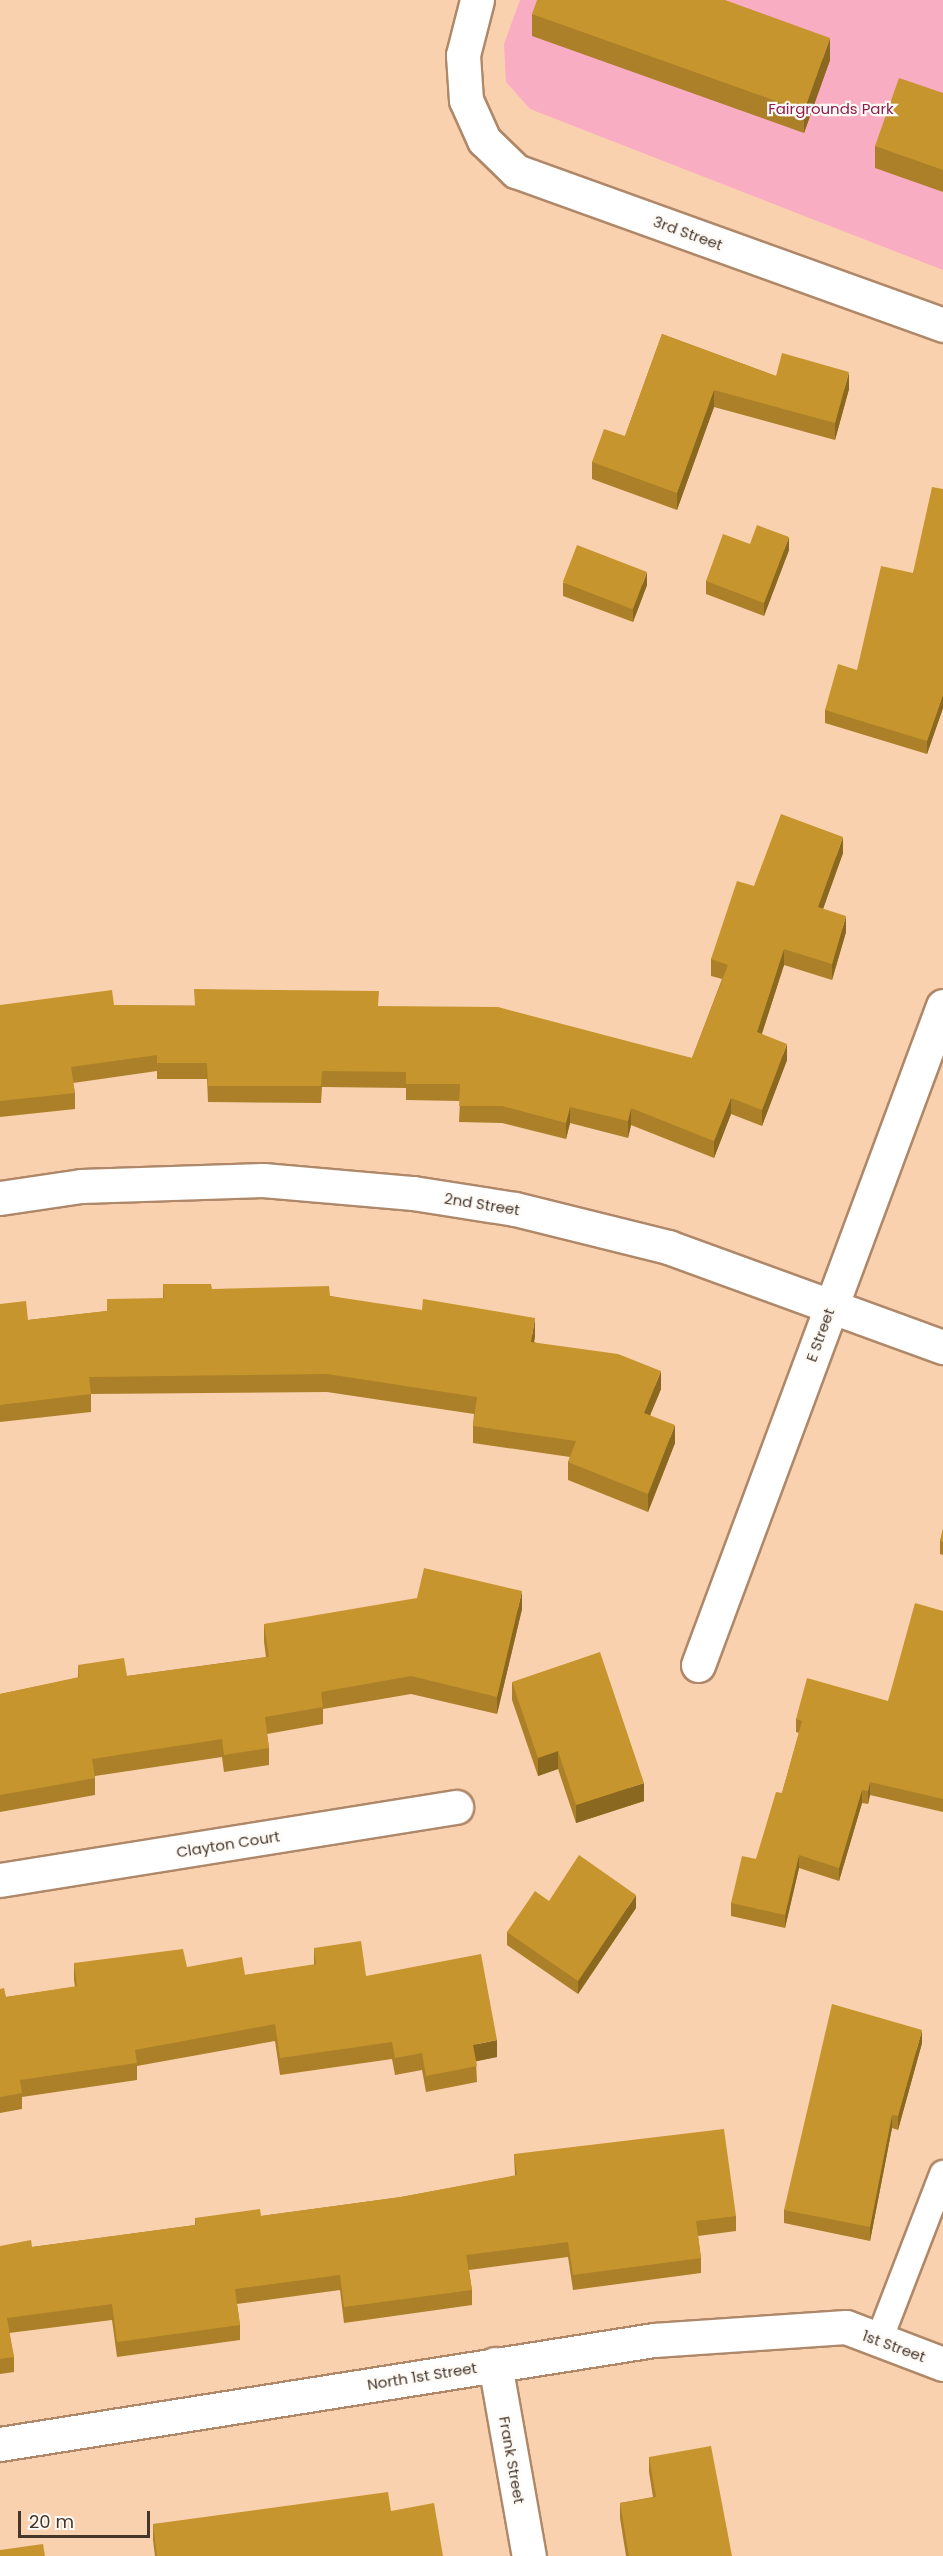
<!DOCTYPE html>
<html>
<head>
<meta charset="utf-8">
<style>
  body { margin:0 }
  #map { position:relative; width:943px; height:2556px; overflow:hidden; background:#fad1af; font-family:Poppins,sans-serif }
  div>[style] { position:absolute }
  .green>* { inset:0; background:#f9adc2 }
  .roads { filter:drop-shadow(2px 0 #ae8869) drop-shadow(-2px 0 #ae8869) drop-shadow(0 2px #ae8869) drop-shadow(0 -2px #ae8869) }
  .lane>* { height:26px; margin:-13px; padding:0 13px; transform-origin:13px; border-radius:13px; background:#fff }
  .street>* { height:33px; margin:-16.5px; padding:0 16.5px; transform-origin:16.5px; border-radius:16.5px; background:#fff }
  .wall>* { inset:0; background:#ab8028 }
  .shaded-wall>* { inset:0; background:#8b6820 }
  .building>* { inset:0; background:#c7952e; transform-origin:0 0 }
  span { translate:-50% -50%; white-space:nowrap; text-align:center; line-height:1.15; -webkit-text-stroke:4.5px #fefaf6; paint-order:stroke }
  .park-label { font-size:15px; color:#8e1c4c }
  .street-label { font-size:15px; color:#463629 }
  .scale { position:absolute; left:18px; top:2511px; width:132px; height:27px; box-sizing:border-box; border:3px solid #463629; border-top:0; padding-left:8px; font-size:18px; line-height:21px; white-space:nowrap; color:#463629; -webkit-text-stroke:4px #fefaf6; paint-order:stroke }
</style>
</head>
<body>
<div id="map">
  <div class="green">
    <div style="clip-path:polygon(520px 0,943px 0,943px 270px,530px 109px,506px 82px,504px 44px)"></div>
  </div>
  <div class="roads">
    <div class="lane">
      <div style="left:879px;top:2340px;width:178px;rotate:-68.9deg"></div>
    </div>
    <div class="street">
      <div style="left:477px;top:0;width:57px;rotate:104.3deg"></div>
      <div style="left:463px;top:55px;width:45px;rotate:86.2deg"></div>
      <div style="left:466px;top:100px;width:44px;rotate:65.8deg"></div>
      <div style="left:484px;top:140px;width:45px;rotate:44.1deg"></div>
      <div style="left:516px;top:171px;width:454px;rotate:19.8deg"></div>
      <div style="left:0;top:1198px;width:82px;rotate:-8.4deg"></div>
      <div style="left:81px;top:1186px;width:182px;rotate:-1.9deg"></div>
      <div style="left:263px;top:1180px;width:151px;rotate:5deg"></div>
      <div style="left:413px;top:1193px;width:103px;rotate:8.9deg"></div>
      <div style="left:515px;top:1209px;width:158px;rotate:13.9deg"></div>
      <div style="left:668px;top:1247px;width:293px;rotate:20deg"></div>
      <div style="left:698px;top:1665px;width:703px;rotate:-69.61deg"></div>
      <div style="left:0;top:1880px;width:462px;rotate:-9.1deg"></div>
      <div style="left:495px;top:2364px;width:195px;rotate:80deg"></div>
      <div style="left:0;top:2444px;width:662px;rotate:-9.04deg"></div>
      <div style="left:654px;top:2340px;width:192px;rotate:-3.9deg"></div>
      <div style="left:846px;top:2327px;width:104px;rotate:20.9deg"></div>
    </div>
  </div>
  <div class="wall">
    <div style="clip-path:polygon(532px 14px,830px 60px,804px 133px,532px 36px)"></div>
    <div style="clip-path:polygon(943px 93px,943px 192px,875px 168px,875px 146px)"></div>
    <div style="clip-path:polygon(662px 334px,776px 376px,849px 389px,835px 440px,714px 407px,677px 510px,592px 479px,592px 462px,625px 436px)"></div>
    <div style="clip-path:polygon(943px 489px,943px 708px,927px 754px,825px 723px,825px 710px,857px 670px,913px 573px)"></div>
    <div style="clip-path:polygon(750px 544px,789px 550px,764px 616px,706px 594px,706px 581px)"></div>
    <div style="clip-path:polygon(563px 583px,647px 585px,633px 622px,563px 596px)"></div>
    <div style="clip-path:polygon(843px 853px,823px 909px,846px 932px,832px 980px,784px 965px,762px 1034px,787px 1060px,762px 1126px,731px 1114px,714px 1158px,631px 1125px,628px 1138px,570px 1123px,566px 1139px,502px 1123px,459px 1122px,460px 1101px,406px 1100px,406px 1088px,322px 1087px,321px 1103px,208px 1102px,207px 1079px,157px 1079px,157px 1071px,73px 1083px,75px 1093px,75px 1109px,0 1117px,0 1005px,378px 1006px,692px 1058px,722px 979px,711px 976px,711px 959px,754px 886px)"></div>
    <div style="clip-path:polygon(163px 1284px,212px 1289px,330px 1296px,535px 1336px,534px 1342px,661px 1389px,650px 1415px,675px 1443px,648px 1512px,568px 1480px,568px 1462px,570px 1457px,473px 1443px,473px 1426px,474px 1414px,327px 1392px,91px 1394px,91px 1412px,0 1422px,0 1304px,28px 1320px,107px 1311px,163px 1298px)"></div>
    <div style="clip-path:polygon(943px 1529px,943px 1555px,940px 1554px,940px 1541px)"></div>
    <div style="clip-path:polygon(522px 1609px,497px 1714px,411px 1694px,323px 1709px,323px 1724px,267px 1734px,269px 1748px,269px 1765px,224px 1772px,222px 1757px,95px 1776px,95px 1795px,0 1812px,0 1694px,78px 1678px,78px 1665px,127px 1676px,266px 1657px,264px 1642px,264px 1624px)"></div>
    <div style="clip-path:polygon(943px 1611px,943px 1812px,870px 1795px,868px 1804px,862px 1803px,839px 1881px,799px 1868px,785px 1928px,731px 1916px,731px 1903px,756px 1859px,782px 1793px,799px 1733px,796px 1732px,796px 1719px,888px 1701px)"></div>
    <div style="clip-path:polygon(512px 1682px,644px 1801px,576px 1823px,558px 1769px,538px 1776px,512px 1700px)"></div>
    <div style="clip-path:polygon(549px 1901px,636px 1908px,578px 1994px,507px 1945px,507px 1932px)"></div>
    <div style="clip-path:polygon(314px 1948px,366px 1976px,497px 2057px,476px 2061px,477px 2082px,426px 2092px,422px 2070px,395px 2075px,392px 2059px,280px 2075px,275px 2041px,137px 2066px,137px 2080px,22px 2097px,22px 2109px,0 2113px,0 1989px,6px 1997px,75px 1987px,74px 1980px,74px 1963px,187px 1967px,245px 1975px,314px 1965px)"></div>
    <div style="clip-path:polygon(922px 2043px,898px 2130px,892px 2128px,870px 2241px,784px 2223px,784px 2210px)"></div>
    <div style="clip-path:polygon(514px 2154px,736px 2216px,736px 2231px,698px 2236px,701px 2258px,701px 2273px,573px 2290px,568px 2257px,469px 2270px,472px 2290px,472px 2305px,344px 2323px,340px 2290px,237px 2304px,240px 2325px,240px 2340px,117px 2357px,112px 2320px,9px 2333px,14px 2357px,14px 2372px,0 2374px,0 2246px,32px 2247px,195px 2225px,195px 2218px,261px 2216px,401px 2197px,515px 2176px)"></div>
    <div style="clip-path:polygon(649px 2457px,732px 2556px,626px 2556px,620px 2518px,620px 2503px,653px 2497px,649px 2472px)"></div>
    <div style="clip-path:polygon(391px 2511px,443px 2556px,155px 2556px,153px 2540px,153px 2524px)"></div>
  </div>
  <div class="shaded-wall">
    <div style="clip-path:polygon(830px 38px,830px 60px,804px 133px,804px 111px)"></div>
    <div style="clip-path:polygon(849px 372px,849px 389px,835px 440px,835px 423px)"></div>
    <div style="clip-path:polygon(714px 390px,714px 407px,677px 510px,677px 493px)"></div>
    <div style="clip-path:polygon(789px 537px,789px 550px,764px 616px,764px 603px)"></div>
    <div style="clip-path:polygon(647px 572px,647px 585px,633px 622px,633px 609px)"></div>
    <div style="clip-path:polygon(943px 695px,943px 708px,927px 754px,927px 741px)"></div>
    <div style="clip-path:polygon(843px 837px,843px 853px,818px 923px,818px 907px)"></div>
    <div style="clip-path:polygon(846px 916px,846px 932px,832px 980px,832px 964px)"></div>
    <div style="clip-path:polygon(784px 949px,784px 965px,757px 1048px,757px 1032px)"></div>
    <div style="clip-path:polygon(787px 1044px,787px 1060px,762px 1126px,762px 1110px)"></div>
    <div style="clip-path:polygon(731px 1098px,731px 1114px,714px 1158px,714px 1141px)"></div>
    <div style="clip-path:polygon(570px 1107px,570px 1123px,566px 1139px,566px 1123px)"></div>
    <div style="clip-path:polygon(631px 1108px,631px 1125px,628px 1138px,628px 1121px)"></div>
    <div style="clip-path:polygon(535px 1318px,535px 1336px,531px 1360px,531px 1342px)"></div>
    <div style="clip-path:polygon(661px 1371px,661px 1389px,644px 1430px,644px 1413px)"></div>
    <div style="clip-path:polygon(675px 1425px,675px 1443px,648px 1512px,648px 1494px)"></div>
    <div style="clip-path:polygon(522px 1591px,522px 1609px,497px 1714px,497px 1697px)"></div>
    <div style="clip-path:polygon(558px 1751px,558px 1769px,538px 1776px,538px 1758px)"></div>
    <div style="clip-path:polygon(870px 1782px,870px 1795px,868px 1804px,868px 1791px)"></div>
    <div style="clip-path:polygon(644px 1783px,644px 1801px,576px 1823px,576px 1805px)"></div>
    <div style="clip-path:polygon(862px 1790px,862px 1803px,839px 1881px,839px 1868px)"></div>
    <div style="clip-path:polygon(799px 1855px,799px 1868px,785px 1928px,785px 1915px)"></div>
    <div style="clip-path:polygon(636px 1895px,636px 1908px,578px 1994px,578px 1981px)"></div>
    <div style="clip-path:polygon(922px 2030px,922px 2043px,898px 2130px,898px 2116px)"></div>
    <div style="clip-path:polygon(497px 2040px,497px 2057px,473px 2062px,473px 2045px)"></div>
    <div style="clip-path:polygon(892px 2115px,892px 2128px,870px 2241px,870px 2227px)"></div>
  </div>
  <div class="building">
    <div style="clip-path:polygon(537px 0,725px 0,830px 38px,804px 111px,532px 14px)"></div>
    <div style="clip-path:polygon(899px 78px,943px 93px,943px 170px,875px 146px)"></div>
    <div style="clip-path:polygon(662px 334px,776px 376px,782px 353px,849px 372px,835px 423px,714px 390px,677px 493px,592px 462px,604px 429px,625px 436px)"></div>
    <div style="clip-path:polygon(932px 487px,943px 489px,943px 695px,927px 741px,825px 710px,838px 664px,857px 670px,881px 566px,913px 573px)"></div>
    <div style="clip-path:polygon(757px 525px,789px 537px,764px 603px,706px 581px,723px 534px,750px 544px)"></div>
    <div style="left:577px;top:545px;width:75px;height:40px;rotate:21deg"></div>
    <div style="clip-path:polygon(781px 814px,843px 837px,818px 907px,846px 916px,832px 964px,784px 949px,757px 1032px,787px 1044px,762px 1110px,731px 1098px,714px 1141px,631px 1108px,628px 1121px,570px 1107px,566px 1123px,502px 1106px,459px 1106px,460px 1084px,406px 1084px,406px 1072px,322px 1071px,321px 1086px,208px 1086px,207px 1063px,157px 1063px,157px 1055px,71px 1067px,75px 1093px,0 1101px,0 1005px,112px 990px,114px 1005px,195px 1006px,194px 989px,379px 991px,378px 1006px,498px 1007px,692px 1058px,728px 965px,711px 959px,737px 881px,754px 886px)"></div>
    <div style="clip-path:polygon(163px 1284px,211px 1284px,212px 1289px,329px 1286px,330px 1296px,422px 1310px,423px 1299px,535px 1318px,531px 1342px,618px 1354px,661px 1371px,644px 1413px,675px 1425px,648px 1494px,568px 1462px,576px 1441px,473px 1426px,477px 1397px,327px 1374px,89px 1377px,91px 1394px,0 1405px,0 1304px,26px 1301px,28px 1320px,107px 1311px,107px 1299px,164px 1298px)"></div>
    <div style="clip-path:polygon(943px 1529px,943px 1542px,940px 1541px)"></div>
    <div style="clip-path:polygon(424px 1568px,522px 1591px,497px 1697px,411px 1676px,321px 1692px,323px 1707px,265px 1717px,269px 1748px,224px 1755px,222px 1739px,92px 1759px,95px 1778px,0 1795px,0 1694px,79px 1677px,78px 1665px,124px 1658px,127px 1676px,269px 1657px,264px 1624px,417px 1598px)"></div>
    <div style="clip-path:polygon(915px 1603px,943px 1611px,943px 1799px,870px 1782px,868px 1791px,862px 1790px,839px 1868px,799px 1855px,785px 1915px,731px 1903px,742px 1856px,756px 1859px,776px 1792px,782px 1793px,802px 1721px,796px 1719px,807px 1678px,888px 1701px)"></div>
    <div style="clip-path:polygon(600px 1652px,644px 1783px,576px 1805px,558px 1751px,538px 1758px,512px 1682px)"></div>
    <div style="clip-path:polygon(579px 1855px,636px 1895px,578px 1981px,507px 1932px,535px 1891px,549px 1901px)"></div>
    <div style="clip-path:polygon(361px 1941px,366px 1976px,481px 1954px,497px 2040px,473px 2045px,477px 2066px,426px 2076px,422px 2053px,395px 2058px,392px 2042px,280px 2058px,275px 2024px,135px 2050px,137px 2063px,20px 2080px,22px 2093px,0 2097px,0 1989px,4px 1988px,6px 1997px,77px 1986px,74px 1963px,183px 1949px,187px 1967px,242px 1957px,245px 1975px,316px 1964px,314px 1948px)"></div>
    <div style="clip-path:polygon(832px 2004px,922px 2030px,898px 2116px,892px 2115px,870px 2227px,784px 2210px)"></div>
    <div style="clip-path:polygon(724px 2129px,736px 2216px,696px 2221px,701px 2258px,573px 2275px,568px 2242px,466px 2255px,472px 2290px,344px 2307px,340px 2275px,235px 2289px,240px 2325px,117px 2342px,112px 2304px,7px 2318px,14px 2357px,0 2359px,0 2246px,31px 2240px,32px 2247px,196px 2225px,195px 2218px,260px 2209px,261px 2216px,401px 2197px,517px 2175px,514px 2154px)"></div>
    <div style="clip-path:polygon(711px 2446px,732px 2556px,629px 2556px,620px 2503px,656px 2497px,649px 2457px)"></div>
    <div style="clip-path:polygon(388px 2492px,391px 2511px,434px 2503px,443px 2556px,157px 2556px,153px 2524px)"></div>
    <div style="clip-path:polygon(43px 2544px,45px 2556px,0 2556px,0 2550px)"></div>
  </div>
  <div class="park-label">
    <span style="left:831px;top:109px">Fairgrounds Park</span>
  </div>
  <div class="street-label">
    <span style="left:688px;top:233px;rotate:20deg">3rd Street</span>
    <span style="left:482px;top:1204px;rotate:9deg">2nd Street</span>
    <span style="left:820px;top:1335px;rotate:-70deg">E Street</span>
    <span style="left:228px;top:1844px;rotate:-9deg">Clayton Court</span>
    <span style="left:894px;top:2346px;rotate:20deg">1st Street</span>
    <span style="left:422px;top:2376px;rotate:-9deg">North 1st Street</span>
    <span style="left:512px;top:2460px;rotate:80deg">Frank Street</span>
  </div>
  <div class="scale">20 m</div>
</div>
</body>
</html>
